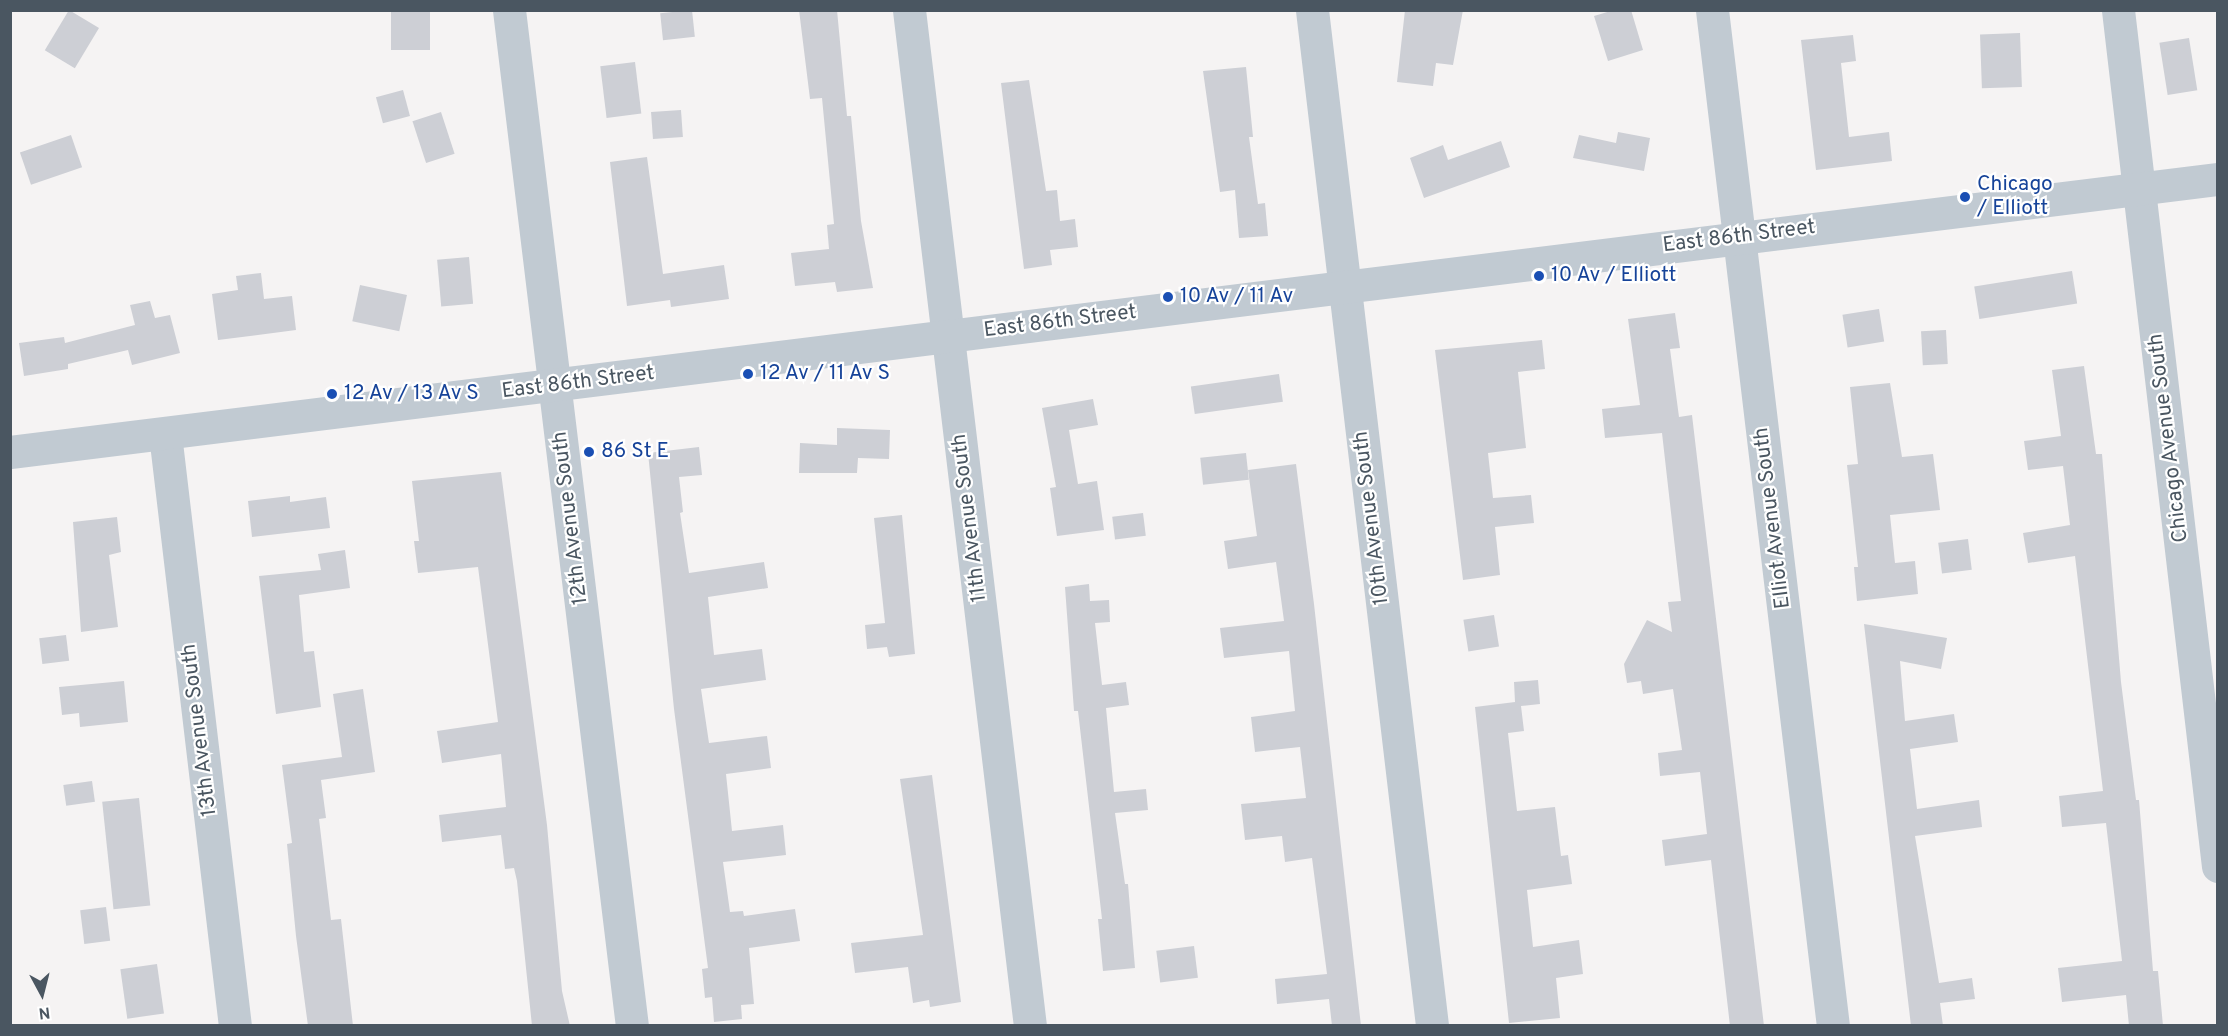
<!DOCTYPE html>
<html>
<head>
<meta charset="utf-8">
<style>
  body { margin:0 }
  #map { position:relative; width:2228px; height:1036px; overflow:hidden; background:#f5f3f3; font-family:Overpass,sans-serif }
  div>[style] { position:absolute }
  .building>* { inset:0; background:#cdcfd5; transform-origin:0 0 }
  .minor>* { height:33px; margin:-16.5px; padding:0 16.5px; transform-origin:16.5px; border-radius:16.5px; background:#c1cad2 }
  .dots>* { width:16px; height:16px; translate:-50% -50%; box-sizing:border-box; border:3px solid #fff; border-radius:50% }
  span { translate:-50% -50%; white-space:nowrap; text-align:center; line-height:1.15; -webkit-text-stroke:4.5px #fff; paint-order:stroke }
  .transit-label { font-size:21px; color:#164399 }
  .left { translate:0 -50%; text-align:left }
  .street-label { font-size:21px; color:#4a5661 }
  .frame { position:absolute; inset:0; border:12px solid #4a5661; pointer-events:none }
  .north { position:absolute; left:12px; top:964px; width:60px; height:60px; -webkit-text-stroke:4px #fff; paint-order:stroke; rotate:173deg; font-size:16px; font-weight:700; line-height:24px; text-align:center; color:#4a5661 }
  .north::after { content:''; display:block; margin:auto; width:21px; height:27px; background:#4a5661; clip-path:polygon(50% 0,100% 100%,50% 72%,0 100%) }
</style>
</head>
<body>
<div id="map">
  <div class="building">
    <div style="left:69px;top:10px;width:35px;height:47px;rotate:31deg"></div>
    <div style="left:391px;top:10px;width:39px;height:40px"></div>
    <div style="left:692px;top:10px;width:27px;height:32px;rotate:84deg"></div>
    <div style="clip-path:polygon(799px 10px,837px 10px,847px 116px,851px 116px,861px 221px,873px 288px,837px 292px,835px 282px,795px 286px,791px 253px,829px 249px,827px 225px,834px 224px,822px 98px,810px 99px)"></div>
    <div style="clip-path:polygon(1405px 10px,1463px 10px,1453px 65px,1436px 63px,1433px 86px,1397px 82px)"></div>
    <div style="clip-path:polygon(1614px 10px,1631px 10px,1643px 50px,1608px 61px,1594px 16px)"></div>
    <div style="left:2020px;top:33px;width:54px;height:40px;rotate:88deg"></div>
    <div style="clip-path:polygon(1853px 35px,1856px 61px,1841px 63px,1849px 137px,1889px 132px,1892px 161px,1816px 170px,1801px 40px)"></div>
    <div style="left:2189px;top:38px;width:53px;height:30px;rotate:81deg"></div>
    <div style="left:635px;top:62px;width:52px;height:35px;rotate:83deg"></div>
    <div style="clip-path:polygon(1246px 67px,1253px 137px,1249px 137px,1258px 204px,1265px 203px,1268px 236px,1239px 238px,1235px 190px,1220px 192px,1203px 71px)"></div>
    <div style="clip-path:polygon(1029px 80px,1046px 191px,1057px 190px,1060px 221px,1075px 219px,1078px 247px,1050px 250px,1052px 265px,1024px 269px,1001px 83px)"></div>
    <div style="left:403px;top:90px;width:27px;height:28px;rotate:75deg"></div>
    <div style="left:681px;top:110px;width:27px;height:30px;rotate:86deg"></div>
    <div style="left:441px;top:112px;width:44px;height:30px;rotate:72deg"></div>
    <div style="clip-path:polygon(1618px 132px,1650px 138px,1644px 171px,1573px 158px,1579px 135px,1616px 143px)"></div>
    <div style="left:71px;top:135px;width:34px;height:54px;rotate:71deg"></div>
    <div style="clip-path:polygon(1501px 141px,1510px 167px,1424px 198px,1410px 158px,1443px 145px,1448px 160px)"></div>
    <div style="clip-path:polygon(647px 157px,663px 274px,724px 265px,729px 299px,671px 307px,670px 300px,627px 306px,610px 162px)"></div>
    <div style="left:469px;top:257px;width:47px;height:32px;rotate:85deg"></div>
    <div style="left:2072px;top:271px;width:33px;height:99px;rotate:81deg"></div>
    <div style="clip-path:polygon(261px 273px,264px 299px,292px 296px,296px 330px,218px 340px,212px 294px,238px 290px,236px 276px)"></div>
    <div style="left:360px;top:285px;width:48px;height:37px;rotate:12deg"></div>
    <div style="clip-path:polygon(150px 301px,155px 318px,170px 315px,180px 353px,132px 365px,128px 350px,68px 364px,68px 369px,24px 376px,19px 343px,64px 337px,65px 343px,135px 325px,130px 305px)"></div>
    <div style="left:1879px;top:309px;width:33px;height:37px;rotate:81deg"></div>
    <div style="clip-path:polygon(1675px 313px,1680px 348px,1670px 349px,1679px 417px,1692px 415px,1764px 1026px,1730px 1026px,1711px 860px,1665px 866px,1662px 840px,1707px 834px,1700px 772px,1660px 776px,1658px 753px,1682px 750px,1673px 689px,1643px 694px,1641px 681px,1627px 683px,1624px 664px,1647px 620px,1672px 632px,1668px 602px,1681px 601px,1662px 433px,1605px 438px,1602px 409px,1640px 405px,1628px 319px)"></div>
    <div style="left:1946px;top:330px;width:34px;height:25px;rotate:87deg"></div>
    <div style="clip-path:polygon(1542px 340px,1545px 369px,1518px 372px,1526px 448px,1488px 453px,1493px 498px,1531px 495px,1534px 523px,1495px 527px,1500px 575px,1463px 580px,1435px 350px)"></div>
    <div style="clip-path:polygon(2084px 366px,2096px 454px,2102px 454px,2121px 682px,2136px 800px,2139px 800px,2153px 971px,2158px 971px,2163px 1026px,2129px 1026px,2126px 995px,2062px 1002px,2058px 968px,2122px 961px,2106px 823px,2062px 827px,2059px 796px,2103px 791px,2075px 556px,2028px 563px,2023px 533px,2070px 525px,2063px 466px,2028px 470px,2024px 441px,2061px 436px,2052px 370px)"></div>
    <div style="left:1279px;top:374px;width:28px;height:89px;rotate:82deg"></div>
    <div style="clip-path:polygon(1890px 383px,1902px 457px,1933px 454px,1940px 510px,1890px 515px,1895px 563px,1915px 561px,1918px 594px,1857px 601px,1854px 567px,1858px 567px,1847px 465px,1858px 464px,1850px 387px)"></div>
    <div style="clip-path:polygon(1093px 399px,1098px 425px,1069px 430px,1078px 484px,1097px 481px,1104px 530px,1057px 536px,1050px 488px,1056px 487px,1042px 408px)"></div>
    <div style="clip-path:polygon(837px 428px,890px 430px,889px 459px,858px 458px,857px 473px,799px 473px,800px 443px,837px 445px)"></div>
    <div style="clip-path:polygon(699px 447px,702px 475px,679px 477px,683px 512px,680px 513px,689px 573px,764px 562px,768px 588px,708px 597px,714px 655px,762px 649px,766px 680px,701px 689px,709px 743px,767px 736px,771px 768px,726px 774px,732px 831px,783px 825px,786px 855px,723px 862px,730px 912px,743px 911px,744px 916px,795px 909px,800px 941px,749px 948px,754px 1004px,741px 1005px,742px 1019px,714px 1022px,712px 997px,705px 998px,702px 969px,708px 968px,674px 709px,648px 453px)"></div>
    <div style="left:1246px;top:453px;width:27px;height:46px;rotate:84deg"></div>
    <div style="clip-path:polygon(1296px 464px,1314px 604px,1361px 1026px,1332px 1026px,1329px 999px,1277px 1004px,1275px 979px,1327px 974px,1312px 858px,1285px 862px,1282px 836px,1245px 840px,1241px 804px,1306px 798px,1300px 747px,1255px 752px,1251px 717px,1295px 711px,1289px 651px,1224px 658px,1220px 628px,1284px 621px,1276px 562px,1228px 569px,1224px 541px,1257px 536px,1248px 470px)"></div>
    <div style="clip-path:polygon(501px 472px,547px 825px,562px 991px,570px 1026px,532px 1026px,517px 881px,514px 868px,505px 869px,501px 835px,442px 842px,439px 815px,506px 807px,501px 754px,442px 763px,437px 731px,498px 722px,478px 567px,418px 573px,414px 541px,419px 541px,412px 481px)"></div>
    <div style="clip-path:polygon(290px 496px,290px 502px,326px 497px,330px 528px,252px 537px,248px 501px)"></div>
    <div style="left:1143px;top:513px;width:23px;height:31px;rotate:83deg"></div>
    <div style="clip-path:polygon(902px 515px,915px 654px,889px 657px,887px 647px,867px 649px,865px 625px,885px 623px,874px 518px)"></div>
    <div style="clip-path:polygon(117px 517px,121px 552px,109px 555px,118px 627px,81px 632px,73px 522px)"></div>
    <div style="left:1968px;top:539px;width:31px;height:30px;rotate:83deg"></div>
    <div style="clip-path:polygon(345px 550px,350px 588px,299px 595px,304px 652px,314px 651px,321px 707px,276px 714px,259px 576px,321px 570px,318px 554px)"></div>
    <div style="clip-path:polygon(1089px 584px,1090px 601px,1109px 600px,1110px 622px,1095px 623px,1102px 685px,1126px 682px,1129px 705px,1106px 708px,1114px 792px,1146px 789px,1148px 810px,1115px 813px,1125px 884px,1128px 884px,1135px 968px,1103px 971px,1098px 919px,1102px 919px,1078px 711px,1074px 711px,1065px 587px)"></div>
    <div style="left:1494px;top:615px;width:32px;height:31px;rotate:81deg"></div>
    <div style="clip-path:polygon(1864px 624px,1947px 638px,1941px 669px,1900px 661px,1905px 721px,1954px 714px,1958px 742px,1910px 749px,1917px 809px,1979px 800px,1982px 827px,1915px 836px,1939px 983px,1972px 978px,1975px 999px,1940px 1003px,1943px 1026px,1911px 1026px)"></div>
    <div style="left:66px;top:635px;width:26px;height:27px;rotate:83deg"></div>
    <div style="clip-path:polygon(1538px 680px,1540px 704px,1521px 706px,1524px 731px,1508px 733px,1517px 811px,1555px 807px,1561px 856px,1568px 855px,1572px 884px,1527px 890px,1533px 947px,1579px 940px,1583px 974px,1556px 978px,1560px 1018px,1509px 1023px,1475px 707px,1515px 702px,1514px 682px)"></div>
    <div style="clip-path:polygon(124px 681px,128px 722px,80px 727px,79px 713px,62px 715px,59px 687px)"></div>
    <div style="clip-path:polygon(363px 689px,375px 772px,321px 780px,326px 818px,319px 819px,331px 920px,341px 919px,353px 1026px,308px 1026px,296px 936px,287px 844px,292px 843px,282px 765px,342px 757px,333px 694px)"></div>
    <div style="clip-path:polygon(932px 775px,961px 1002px,930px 1007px,929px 1000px,913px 1003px,908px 967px,855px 973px,851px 943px,923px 935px,900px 779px)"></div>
    <div style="left:92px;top:781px;width:21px;height:29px;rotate:82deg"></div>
    <div style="left:139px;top:798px;width:108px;height:37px;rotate:84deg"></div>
    <div style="left:106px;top:907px;width:34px;height:26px;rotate:83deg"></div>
    <div style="left:1194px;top:946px;width:32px;height:38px;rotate:83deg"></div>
    <div style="left:157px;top:964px;width:50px;height:37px;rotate:82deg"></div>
  </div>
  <div class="minor">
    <div style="left:509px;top:10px;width:1023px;rotate:83.1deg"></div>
    <div style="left:909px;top:10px;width:1023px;rotate:83.21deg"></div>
    <div style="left:1312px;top:10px;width:1023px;rotate:83.26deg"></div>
    <div style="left:1712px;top:10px;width:1023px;rotate:83.21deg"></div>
    <div style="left:2118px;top:10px;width:862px;rotate:83.34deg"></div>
    <div style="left:165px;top:434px;width:596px;rotate:83.26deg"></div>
    <div style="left:10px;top:452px;width:2225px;rotate:-7.05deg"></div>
  </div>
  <div class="dots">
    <div style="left:1965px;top:197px;background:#1a4fb4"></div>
    <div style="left:1539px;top:276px;background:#1a4fb4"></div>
    <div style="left:1168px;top:297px;background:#1a4fb4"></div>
    <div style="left:748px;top:374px;background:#1a4fb4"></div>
    <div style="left:332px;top:394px;background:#1a4fb4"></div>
    <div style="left:589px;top:452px;background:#1a4fb4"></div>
  </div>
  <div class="transit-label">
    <span class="left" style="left:1977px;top:197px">Chicago<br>/ Elliott</span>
    <span class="left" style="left:1551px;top:276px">10 Av / Elliott</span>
    <span class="left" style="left:1180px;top:297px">10 Av / 11 Av</span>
    <span class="left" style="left:760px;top:374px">12 Av / 11 Av S</span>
    <span class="left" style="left:344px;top:394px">12 Av / 13 Av S</span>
    <span class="left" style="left:601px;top:452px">86 St E</span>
  </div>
  <div class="street-label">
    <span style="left:1739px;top:237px;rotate:-7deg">East 86th Street</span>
    <span style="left:1060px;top:322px;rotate:-7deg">East 86th Street</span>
    <span style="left:578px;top:383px;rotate:-7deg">East 86th Street</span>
    <span style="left:2169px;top:438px;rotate:-97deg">Chicago Avenue South</span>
    <span style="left:571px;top:518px;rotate:-97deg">12th Avenue South</span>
    <span style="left:970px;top:518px;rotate:-97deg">11th Avenue South</span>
    <span style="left:1372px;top:518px;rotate:-97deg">10th Avenue South</span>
    <span style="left:1773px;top:518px;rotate:-97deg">Elliot Avenue South</span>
    <span style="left:200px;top:730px;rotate:-97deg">13th Avenue South</span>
  </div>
  <div class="frame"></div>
  <div class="north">N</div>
</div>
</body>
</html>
